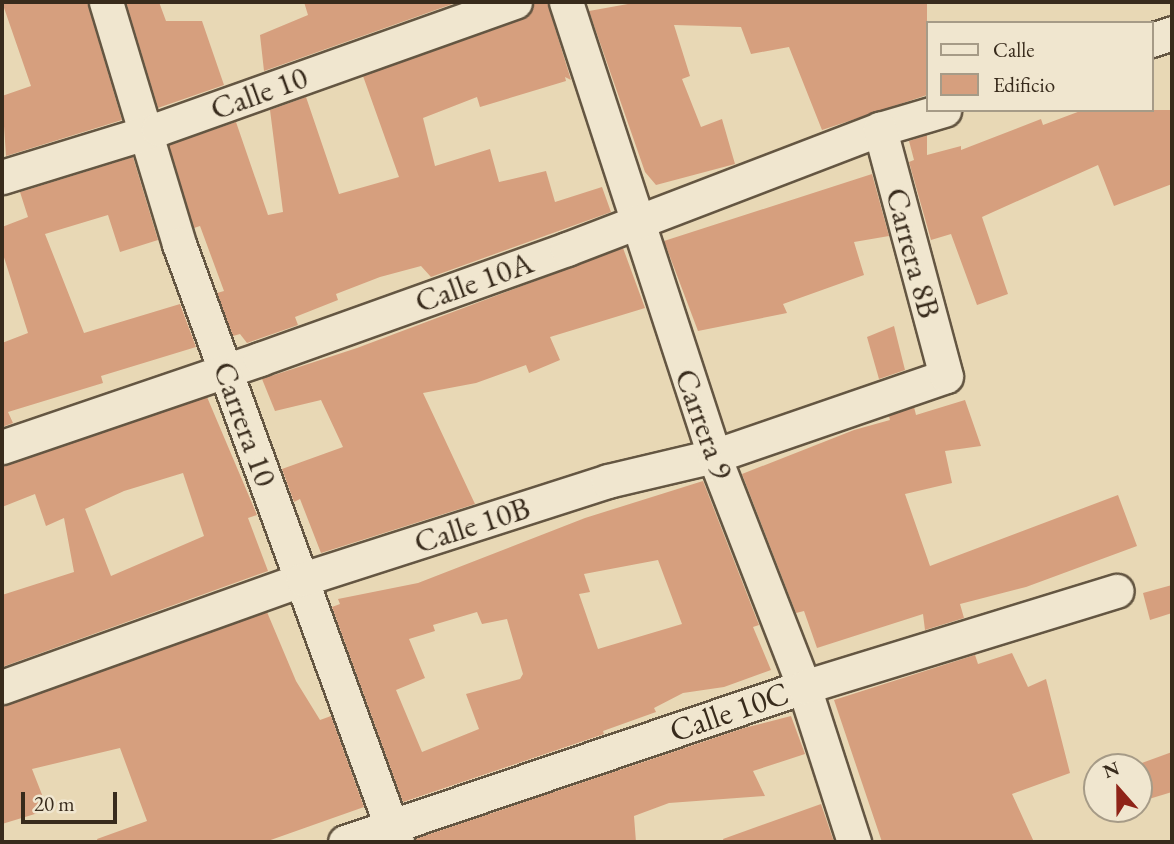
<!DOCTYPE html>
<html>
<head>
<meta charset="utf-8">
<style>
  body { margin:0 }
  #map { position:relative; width:1174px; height:844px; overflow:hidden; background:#e8d8b5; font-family:"EB Garamond",serif }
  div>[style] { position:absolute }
  .building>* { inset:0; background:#d69f7e }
  .roads { filter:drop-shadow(2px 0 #645642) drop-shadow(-2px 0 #645642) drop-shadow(0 2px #645642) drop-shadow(0 -2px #645642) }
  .minor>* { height:33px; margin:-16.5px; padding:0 16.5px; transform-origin:16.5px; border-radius:16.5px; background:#f0e6cf }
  span { translate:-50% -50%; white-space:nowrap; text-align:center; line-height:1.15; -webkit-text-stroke:7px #f0e6cf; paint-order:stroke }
  .street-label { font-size:32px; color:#382b1c }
  .frame { position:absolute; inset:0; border:4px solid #382b1c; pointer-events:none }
  .legend { position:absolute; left:926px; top:21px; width:228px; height:91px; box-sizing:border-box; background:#f0e6cf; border:2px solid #a69b87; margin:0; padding:9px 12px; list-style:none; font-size:21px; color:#382b1c }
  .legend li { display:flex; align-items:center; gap:14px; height:35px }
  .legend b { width:35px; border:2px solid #a69b87 }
  .north { position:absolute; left:1083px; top:753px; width:70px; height:70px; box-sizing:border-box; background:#f0e6cf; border:2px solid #a69b87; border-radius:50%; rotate:339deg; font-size:19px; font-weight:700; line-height:28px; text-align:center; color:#382b1c }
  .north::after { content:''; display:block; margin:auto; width:24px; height:32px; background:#8f2418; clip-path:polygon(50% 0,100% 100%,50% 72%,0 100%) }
  .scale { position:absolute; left:21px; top:792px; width:96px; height:32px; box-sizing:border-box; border:4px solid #382b1c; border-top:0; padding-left:9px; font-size:21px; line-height:24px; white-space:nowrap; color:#382b1c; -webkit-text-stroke:5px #f0e6cf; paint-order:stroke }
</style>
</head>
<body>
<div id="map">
  <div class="building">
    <div style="clip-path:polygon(2px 2px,87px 2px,122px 120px,6px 156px,2px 96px,31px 86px)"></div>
    <div style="clip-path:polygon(126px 2px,159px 2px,166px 21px,202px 21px,224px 85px,158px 108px)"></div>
    <div style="clip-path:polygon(304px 2px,458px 2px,264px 71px,260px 35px,308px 15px)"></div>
    <div style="clip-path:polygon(534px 2px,547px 2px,571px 80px,565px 77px,566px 81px,480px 107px,477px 97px,423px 118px,435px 166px,490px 149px,499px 182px,546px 171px,555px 202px,602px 187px,611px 212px,431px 277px,421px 266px,380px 277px,336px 294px,338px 300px,295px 317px,298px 325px,247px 343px,240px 334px,233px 336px,217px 293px,224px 291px,200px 226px,194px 228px,169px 145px,236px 122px,268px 215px,283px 212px,270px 110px,306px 97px,339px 194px,399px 177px,363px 76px,521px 20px,530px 14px)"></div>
    <div style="clip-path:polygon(639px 2px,927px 2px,927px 95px,822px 130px,789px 47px,751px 54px,741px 27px,674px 25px,690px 76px,682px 79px,701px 127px,722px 119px,735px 164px,656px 185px,645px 172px,589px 11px)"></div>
    <div style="clip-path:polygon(1083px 110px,1172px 110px,1172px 184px,1114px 206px,1098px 165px,982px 217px,1008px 294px,977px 305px,951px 234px,931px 240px,909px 162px,914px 160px,909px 141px,927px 135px,927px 155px,961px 146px,961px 150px,1041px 119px,1043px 125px)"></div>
    <div style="clip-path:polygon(133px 157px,158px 240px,120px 252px,108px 215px,45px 234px,84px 333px,180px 304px,196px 347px,101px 376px,103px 383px,8px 412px,13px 423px,2px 427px,2px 343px,28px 333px,2px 251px,2px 227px,28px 217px,20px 192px)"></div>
    <div style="clip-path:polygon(872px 174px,889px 236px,854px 242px,864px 275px,783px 304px,787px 313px,698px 331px,664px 241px)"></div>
    <div style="clip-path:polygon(623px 248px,645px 308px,550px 337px,560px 360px,529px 373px,526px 365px,476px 383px,423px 393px,475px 504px,321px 553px,300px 499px,294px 502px,282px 469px,343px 447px,321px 400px,275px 411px,262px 379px,357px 348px)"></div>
    <div style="clip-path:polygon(894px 326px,905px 370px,879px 379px,867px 337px)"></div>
    <div style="clip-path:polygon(evenodd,207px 397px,257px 515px,248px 518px,268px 571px,2px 667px,2px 595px,74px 572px,64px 518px,46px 526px,35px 494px,2px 507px,2px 466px,207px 397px,183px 473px,204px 536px,111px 576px,85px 509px,124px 491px,183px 473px)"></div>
    <div style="clip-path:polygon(965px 400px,981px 446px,945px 451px,952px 483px,905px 494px,930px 566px,1118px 495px,1137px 546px,1026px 587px,960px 604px,964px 618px,925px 630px,923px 614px,817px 648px,804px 611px,796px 613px,742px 474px,854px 430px,890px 420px,889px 416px,914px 407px,916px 415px)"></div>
    <div style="clip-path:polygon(evenodd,703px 481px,759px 625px,753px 627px,771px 670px,724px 687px,683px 693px,654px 708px,656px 712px,603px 731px,604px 734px,403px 802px,332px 607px,340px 604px,338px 599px,418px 583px,585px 518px,703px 481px,658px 560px,682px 624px,598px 649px,579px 594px,590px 592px,584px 574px,658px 560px,703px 481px,477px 612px,482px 624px,507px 619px,523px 674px,520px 679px,466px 694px,479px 729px,422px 752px,396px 690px,425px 678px,409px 639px,435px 631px,433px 625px,477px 612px)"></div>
    <div style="clip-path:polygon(1172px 585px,1172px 613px,1150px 620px,1143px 593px)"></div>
    <div style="clip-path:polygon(267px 612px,296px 681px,320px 720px,331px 716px,364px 807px,265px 842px,98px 842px,97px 839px,147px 821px,120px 748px,32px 769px,48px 810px,2px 824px,2px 706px)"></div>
    <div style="clip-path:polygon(1012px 653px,1028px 687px,1046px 679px,1070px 773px,1012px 794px,1034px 842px,882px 842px,834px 700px,975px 655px,978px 664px)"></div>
    <div style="clip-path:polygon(791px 716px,805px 754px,753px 771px,765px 796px,669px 803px,634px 816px,636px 842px,416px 842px,415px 839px,744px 728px)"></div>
    <div style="clip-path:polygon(1172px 752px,1172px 792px,1139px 802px,1139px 764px)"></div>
    <div style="clip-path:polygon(821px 804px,834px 842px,724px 842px,723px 839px)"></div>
  </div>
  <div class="roads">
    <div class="minor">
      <div style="left:106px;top:2px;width:253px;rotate:73.2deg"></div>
      <div style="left:179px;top:244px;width:636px;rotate:69.97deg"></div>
      <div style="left:566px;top:2px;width:478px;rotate:71.9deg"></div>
      <div style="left:714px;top:456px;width:248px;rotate:68.7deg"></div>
      <div style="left:804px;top:687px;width:163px;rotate:72.1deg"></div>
      <div style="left:1151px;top:40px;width:22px;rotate:-18deg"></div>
      <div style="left:2px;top:177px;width:163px;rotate:-17.1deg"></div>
      <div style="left:158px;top:129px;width:379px;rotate:-19.6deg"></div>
      <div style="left:2px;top:447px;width:273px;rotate:-18.8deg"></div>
      <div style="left:260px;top:359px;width:326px;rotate:-19.7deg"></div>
      <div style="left:567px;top:249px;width:335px;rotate:-21deg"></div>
      <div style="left:880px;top:129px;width:67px;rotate:-16.5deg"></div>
      <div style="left:2px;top:687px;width:320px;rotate:-19.7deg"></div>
      <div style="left:303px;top:579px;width:320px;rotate:-17.8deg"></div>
      <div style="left:608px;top:481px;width:109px;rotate:-13.3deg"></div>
      <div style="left:714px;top:456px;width:245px;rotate:-19deg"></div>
      <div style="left:946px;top:376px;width:256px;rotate:-105deg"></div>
      <div style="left:345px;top:842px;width:484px;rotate:-18.7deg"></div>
      <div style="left:804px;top:687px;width:327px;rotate:-17.1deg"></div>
    </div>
  </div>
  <div class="street-label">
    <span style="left:259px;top:93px;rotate:-20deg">Calle 10</span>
    <span style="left:913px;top:253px;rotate:75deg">Carrera 8B</span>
    <span style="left:474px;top:282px;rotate:-20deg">Calle 10A</span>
    <span style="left:245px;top:424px;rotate:70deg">Carrera 10</span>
    <span style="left:704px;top:424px;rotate:70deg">Carrera 9</span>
    <span style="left:472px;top:525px;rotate:-18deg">Calle 10B</span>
    <span style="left:729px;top:712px;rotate:-19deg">Calle 10C</span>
  </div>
  <div class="frame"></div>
  <ul class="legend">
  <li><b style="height:9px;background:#f0e6cf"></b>Calle</li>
  <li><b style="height:19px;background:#d69f7e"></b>Edificio</li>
  </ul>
  <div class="north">N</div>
  <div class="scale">20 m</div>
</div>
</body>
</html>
